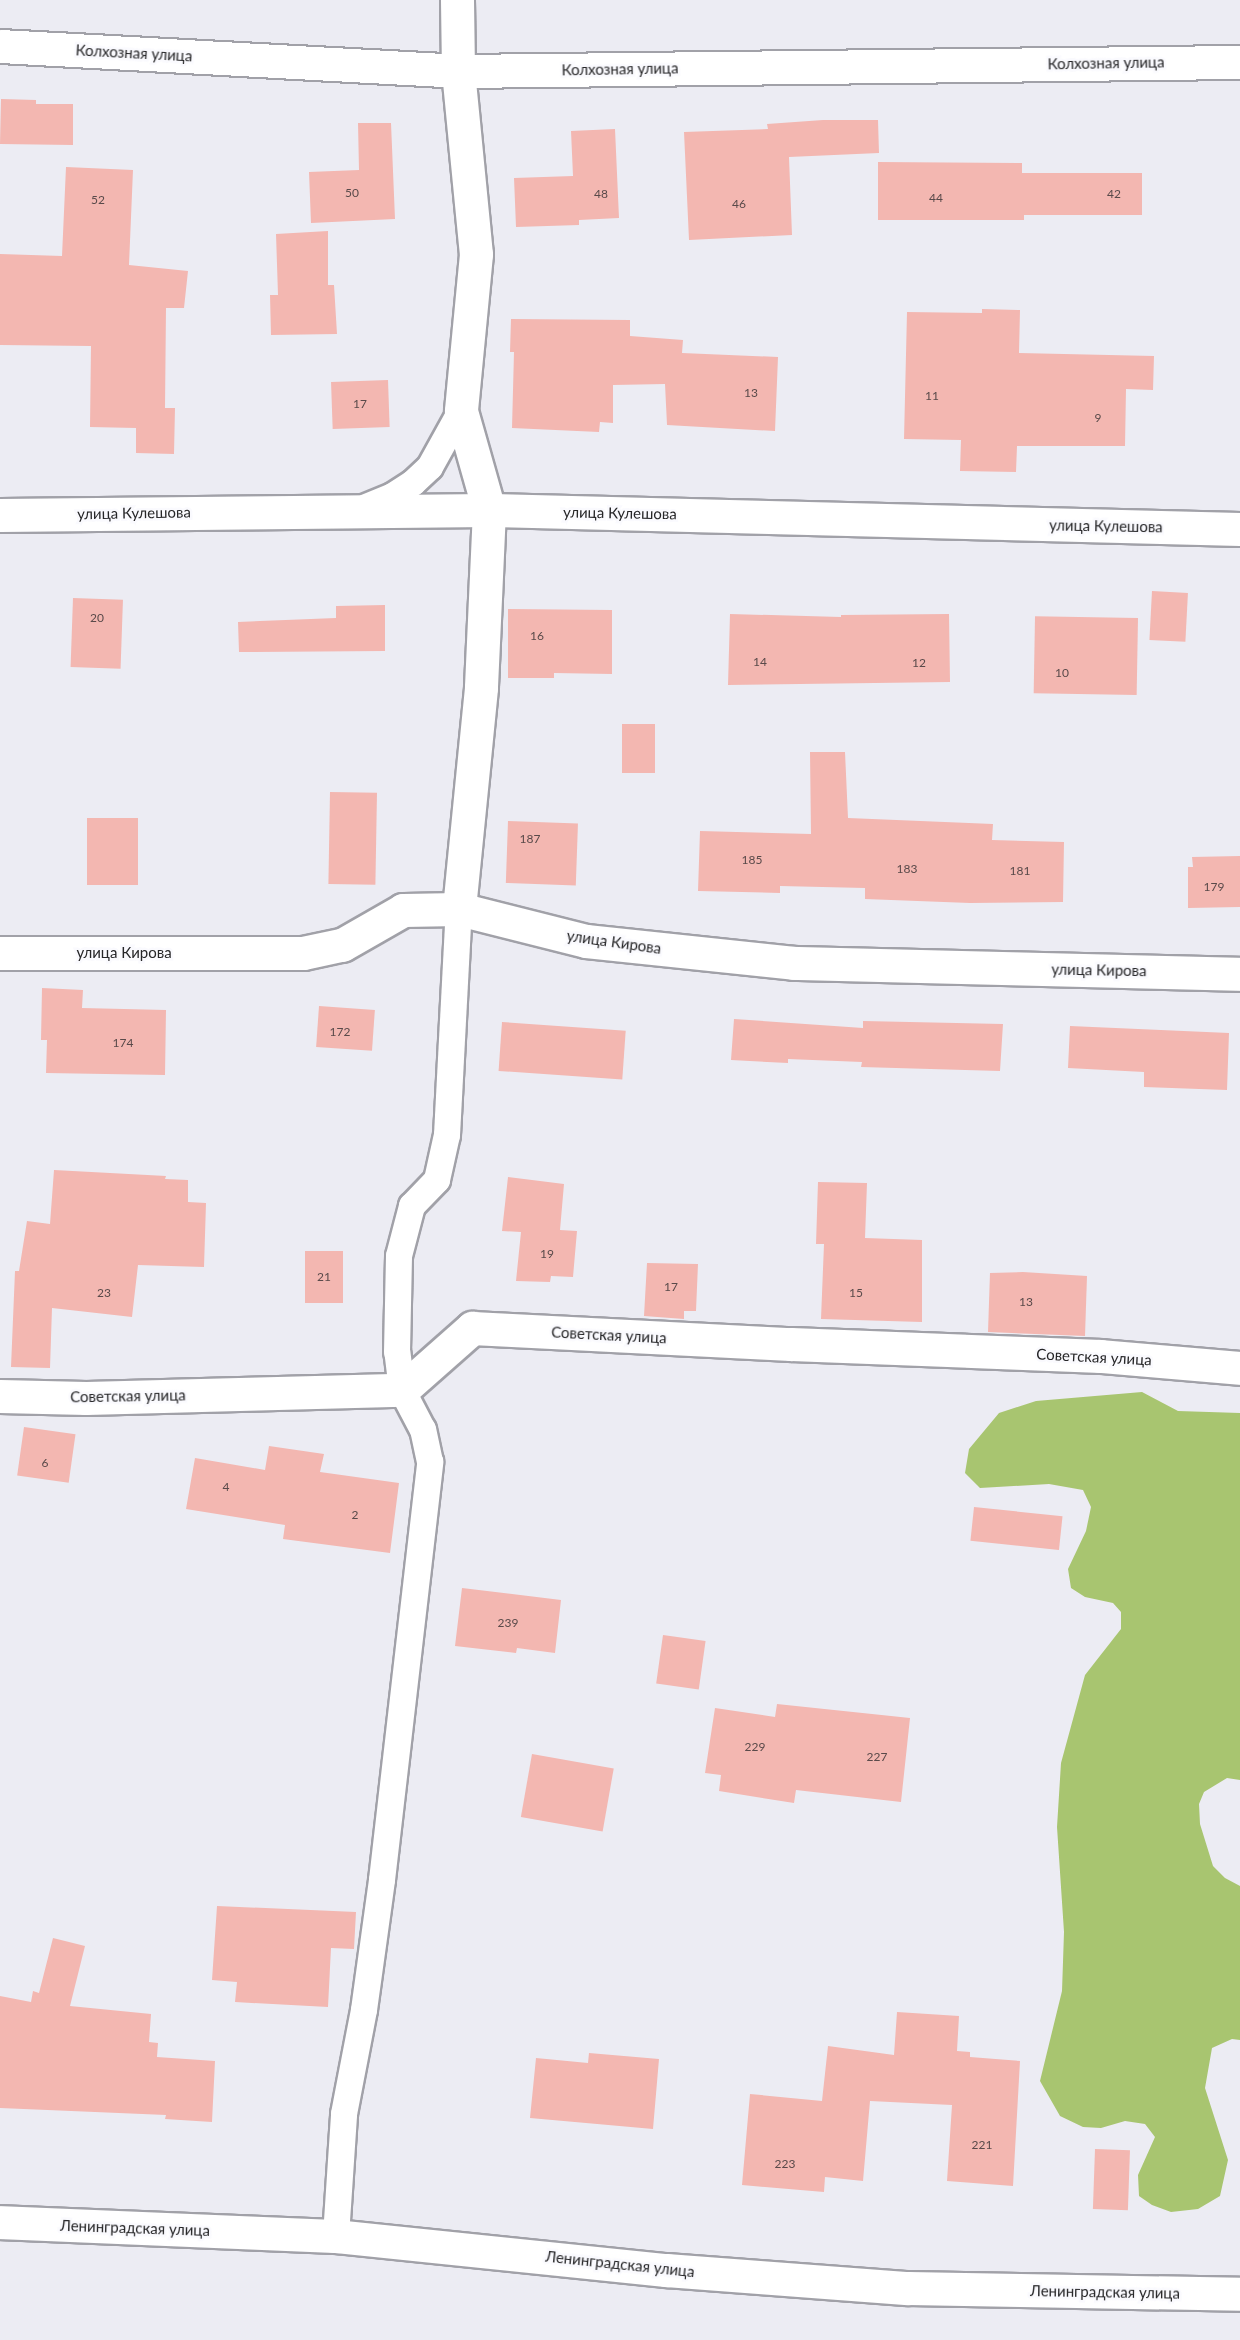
<!DOCTYPE html>
<html>
<head>
<meta charset="utf-8">
<style>
  body { margin:0 }
  #map { position:relative; width:1240px; height:2340px; overflow:hidden; background:#ececf3; font-family:Lato,sans-serif }
  div>[style] { position:absolute }
  .forest>* { inset:0; background:#a8c570 }
  .building>* { inset:0; background:#f3b7b1; transform-origin:0 0 }
  .roads { filter:drop-shadow(2px 0 #a1a1a8) drop-shadow(-2px 0 #a1a1a8) drop-shadow(0 2px #a1a1a8) drop-shadow(0 -2px #a1a1a8) }
  .lane>* { height:26px; margin:-13px; padding:0 13px; transform-origin:13px; border-radius:13px; background:#fff }
  .street>* { height:33px; margin:-16.5px; padding:0 16.5px; transform-origin:16.5px; border-radius:16.5px; background:#fff }
  .secondary>* { height:33px; margin:-16.5px; padding:0 16.5px; transform-origin:16.5px; border-radius:16.5px; background:#fff }
  span { translate:-50% -50%; white-space:nowrap; text-align:center; line-height:1.15; -webkit-text-stroke:5px #fafafe; paint-order:stroke }
  .number-label { font-size:12px; color:#594a4a }
  .number-label span { -webkit-text-stroke-width:0 }
  .street-label { font-size:15px; color:#262628 }
</style>
</head>
<body>
<div id="map">
  <div class="forest">
    <div style="clip-path:polygon(1142px 1392px,1178px 1411px,1240px 1413px,1240px 1780px,1227px 1778px,1204px 1792px,1199px 1804px,1200px 1824px,1213px 1866px,1225px 1878px,1240px 1886px,1240px 2040px,1232px 2039px,1212px 2048px,1205px 2088px,1228px 2160px,1220px 2196px,1198px 2209px,1171px 2212px,1152px 2205px,1139px 2196px,1138px 2175px,1155px 2137px,1145px 2124px,1125px 2121px,1101px 2128px,1083px 2127px,1060px 2116px,1040px 2081px,1062px 1991px,1064px 1932px,1057px 1827px,1061px 1763px,1085px 1675px,1121px 1629px,1121px 1612px,1113px 1603px,1085px 1597px,1071px 1588px,1068px 1569px,1086px 1531px,1091px 1507px,1083px 1490px,1049px 1484px,980px 1488px,965px 1473px,969px 1449px,999px 1413px,1036px 1401px)"></div>
  </div>
  <div class="building">
    <div style="clip-path:polygon(1px 99px,36px 100px,36px 104px,73px 104px,73px 145px,0 144px)"></div>
    <div style="clip-path:polygon(823px 120px,878px 120px,879px 153px,789px 157px,792px 235px,689px 240px,684px 132px,768px 129px,767px 124px)"></div>
    <div style="clip-path:polygon(358px 123px,391px 123px,395px 219px,311px 223px,309px 172px,359px 170px)"></div>
    <div style="clip-path:polygon(615px 129px,619px 218px,579px 220px,579px 225px,516px 227px,514px 178px,573px 176px,571px 131px)"></div>
    <div style="clip-path:polygon(878px 162px,1022px 163px,1022px 173px,1142px 173px,1142px 215px,1024px 215px,1024px 220px,878px 220px)"></div>
    <div style="clip-path:polygon(66px 167px,133px 170px,129px 265px,188px 271px,184px 308px,166px 308px,165px 408px,175px 408px,174px 454px,136px 453px,136px 428px,90px 427px,91px 346px,0 345px,0 254px,62px 256px)"></div>
    <div style="clip-path:polygon(328px 231px,328px 285px,334px 285px,337px 334px,271px 335px,270px 295px,278px 295px,276px 234px)"></div>
    <div style="clip-path:polygon(982px 309px,1020px 310px,1019px 353px,1154px 356px,1153px 390px,1126px 389px,1125px 446px,1017px 446px,1016px 472px,960px 471px,961px 440px,904px 439px,907px 312px,982px 313px)"></div>
    <div style="clip-path:polygon(511px 319px,630px 320px,630px 336px,683px 340px,682px 353px,778px 357px,775px 431px,667px 425px,665px 384px,613px 385px,613px 423px,600px 422px,599px 432px,512px 428px,514px 352px,510px 352px)"></div>
    <div style="left:388px;top:380px;width:47px;height:57px;rotate:88deg"></div>
    <div style="left:1152px;top:591px;width:36px;height:49px;rotate:3deg"></div>
    <div style="left:73px;top:598px;width:50px;height:69px;rotate:2deg"></div>
    <div style="clip-path:polygon(385px 605px,385px 651px,239px 652px,238px 622px,336px 618px,336px 606px)"></div>
    <div style="clip-path:polygon(508px 609px,612px 610px,612px 674px,554px 673px,554px 678px,508px 678px)"></div>
    <div style="clip-path:polygon(730px 614px,841px 617px,841px 615px,949px 614px,950px 682px,728px 685px)"></div>
    <div style="left:1138px;top:618px;width:77px;height:103px;rotate:91deg"></div>
    <div style="left:622px;top:724px;width:33px;height:49px"></div>
    <div style="clip-path:polygon(810px 752px,845px 752px,848px 818px,993px 824px,992px 840px,1064px 842px,1063px 902px,970px 903px,865px 899px,865px 888px,780px 886px,780px 893px,698px 891px,700px 831px,811px 834px)"></div>
    <div style="left:330px;top:792px;width:47px;height:92px;rotate:1deg"></div>
    <div style="left:87px;top:818px;width:51px;height:67px"></div>
    <div style="left:508px;top:821px;width:70px;height:62px;rotate:2deg"></div>
    <div style="clip-path:polygon(1240px 856px,1240px 907px,1188px 908px,1188px 867px,1193px 867px,1192px 857px)"></div>
    <div style="clip-path:polygon(42px 988px,83px 990px,82px 1008px,166px 1010px,165px 1075px,46px 1073px,47px 1040px,41px 1040px)"></div>
    <div style="left:319px;top:1006px;width:56px;height:41px;rotate:4deg"></div>
    <div style="clip-path:polygon(734px 1019px,863px 1028px,863px 1021px,1003px 1024px,1000px 1071px,861px 1067px,862px 1062px,788px 1059px,788px 1063px,731px 1060px)"></div>
    <div style="left:502px;top:1022px;width:124px;height:49px;rotate:4deg"></div>
    <div style="clip-path:polygon(1070px 1026px,1229px 1033px,1227px 1090px,1144px 1087px,1144px 1072px,1068px 1068px)"></div>
    <div style="clip-path:polygon(54px 1170px,166px 1176px,165px 1179px,188px 1180px,188px 1202px,206px 1203px,204px 1267px,138px 1265px,132px 1317px,52px 1308px,50px 1368px,11px 1367px,15px 1271px,19px 1271px,27px 1221px,50px 1224px)"></div>
    <div style="clip-path:polygon(508px 1177px,564px 1184px,560px 1230px,577px 1231px,573px 1277px,551px 1276px,550px 1282px,516px 1281px,521px 1232px,502px 1231px)"></div>
    <div style="clip-path:polygon(818px 1182px,867px 1183px,865px 1238px,922px 1240px,922px 1322px,821px 1319px,824px 1244px,816px 1244px)"></div>
    <div style="left:305px;top:1251px;width:38px;height:52px"></div>
    <div style="clip-path:polygon(647px 1263px,698px 1264px,696px 1311px,684px 1311px,684px 1319px,644px 1316px)"></div>
    <div style="clip-path:polygon(1023px 1272px,1087px 1276px,1085px 1336px,988px 1332px,990px 1273px)"></div>
    <div style="left:24px;top:1427px;width:52px;height:49px;rotate:8deg"></div>
    <div style="clip-path:polygon(269px 1446px,324px 1454px,320px 1472px,399px 1483px,390px 1553px,283px 1539px,285px 1525px,186px 1509px,195px 1458px,265px 1470px)"></div>
    <div style="left:974px;top:1507px;width:89px;height:34px;rotate:6deg"></div>
    <div style="clip-path:polygon(462px 1588px,561px 1600px,555px 1653px,517px 1648px,516px 1653px,455px 1646px)"></div>
    <div style="left:663px;top:1635px;width:43px;height:49px;rotate:8deg"></div>
    <div style="clip-path:polygon(777px 1704px,910px 1718px,901px 1802px,796px 1790px,794px 1803px,719px 1791px,721px 1775px,705px 1773px,715px 1708px,775px 1717px)"></div>
    <div style="left:532px;top:1754px;width:83px;height:64px;rotate:10deg"></div>
    <div style="clip-path:polygon(217px 1906px,356px 1912px,354px 1949px,331px 1948px,328px 2007px,235px 2002px,237px 1982px,212px 1980px)"></div>
    <div style="clip-path:polygon(53px 1938px,85px 1946px,70px 2006px,151px 2014px,149px 2042px,158px 2043px,157px 2057px,215px 2061px,212px 2122px,165px 2119px,166px 2115px,0 2108px,0 1996px,31px 2002px,33px 1991px,39px 1993px)"></div>
    <div style="clip-path:polygon(897px 2012px,959px 2016px,957px 2051px,970px 2052px,970px 2057px,1020px 2061px,1013px 2186px,947px 2181px,952px 2105px,870px 2101px,863px 2181px,825px 2177px,824px 2192px,742px 2185px,750px 2094px,822px 2101px,828px 2046px,894px 2055px)"></div>
    <div style="clip-path:polygon(589px 2053px,659px 2059px,653px 2129px,530px 2118px,536px 2058px,588px 2063px)"></div>
    <div style="left:1095px;top:2149px;width:35px;height:60px;rotate:2deg"></div>
  </div>
  <div class="roads">
    <div class="lane">
      <div style="left:366px;top:507px;width:29px;rotate:-22deg"></div>
      <div style="left:393px;top:496px;width:24px;rotate:-33deg"></div>
      <div style="left:413px;top:483px;width:23px;rotate:-43deg"></div>
      <div style="left:430px;top:467px;width:64px;rotate:-61deg"></div>
      <div style="left:336px;top:2236px;width:122px;rotate:-86.2deg"></div>
      <div style="left:344px;top:2114px;width:106px;rotate:-79.1deg"></div>
      <div style="left:364px;top:2010px;width:131px;rotate:-82.1deg"></div>
      <div style="left:382px;top:1880px;width:421px;rotate:-83.4deg"></div>
      <div style="left:430px;top:1462px;width:33px;rotate:-102deg"></div>
      <div style="left:423px;top:1430px;width:45px;rotate:-117.7deg"></div>
      <div style="left:402px;top:1390px;width:38px;rotate:-97deg"></div>
      <div style="left:397px;top:1352px;width:96px;rotate:-88.8deg"></div>
      <div style="left:399px;top:1256px;width:52px;rotate:-75.4deg"></div>
      <div style="left:412px;top:1206px;width:36px;rotate:-46deg"></div>
      <div style="left:437px;top:1180px;width:46px;rotate:-77.5deg"></div>
      <div style="left:447px;top:1135px;width:226px;rotate:-87deg"></div>
    </div>
    <div class="street">
      <div style="left:457px;top:0;width:71px;rotate:89.2deg"></div>
      <div style="left:458px;top:71px;width:184px;rotate:84.4deg"></div>
      <div style="left:476px;top:254px;width:158px;rotate:95.5deg"></div>
      <div style="left:461px;top:411px;width:103px;rotate:74.2deg"></div>
      <div style="left:489px;top:510px;width:178px;rotate:92.6deg"></div>
      <div style="left:481px;top:688px;width:222px;rotate:95.7deg"></div>
      <div style="left:0;top:46px;width:459px;rotate:3.1deg"></div>
      <div style="left:458px;top:71px;width:782px;rotate:-0.66deg"></div>
      <div style="left:0;top:515px;width:489px;rotate:-0.6deg"></div>
      <div style="left:489px;top:510px;width:751px;rotate:1.45deg"></div>
      <div style="left:0;top:953px;width:303px"></div>
      <div style="left:303px;top:953px;width:40px;rotate:-12deg"></div>
      <div style="left:342px;top:945px;width:70px;rotate:-29.8deg"></div>
      <div style="left:403px;top:910px;width:56px;rotate:-1deg"></div>
      <div style="left:459px;top:909px;width:131px;rotate:14.1deg"></div>
      <div style="left:586px;top:941px;width:209px;rotate:6deg"></div>
      <div style="left:794px;top:963px;width:446px;rotate:1.4deg"></div>
      <div style="left:0;top:1396px;width:86px;rotate:1.3deg"></div>
      <div style="left:86px;top:1398px;width:316px;rotate:-1.5deg"></div>
      <div style="left:402px;top:1390px;width:94px;rotate:-41.5deg"></div>
      <div style="left:472px;top:1328px;width:319px;rotate:2.9deg"></div>
      <div style="left:791px;top:1344px;width:310px;rotate:2.2deg"></div>
      <div style="left:1101px;top:1356px;width:140px;rotate:4.9deg"></div>
    </div>
    <div class="secondary">
      <div style="left:0;top:2222px;width:336px;rotate:2.4deg"></div>
      <div style="left:336px;top:2236px;width:332px;rotate:5.9deg"></div>
      <div style="left:666px;top:2270px;width:243px;rotate:4.3deg"></div>
      <div style="left:908px;top:2288px;width:332px;rotate:1deg"></div>
    </div>
  </div>
  <div class="number-label">
    <span style="left:352px;top:193px">50</span>
    <span style="left:601px;top:194px">48</span>
    <span style="left:1114px;top:194px">42</span>
    <span style="left:936px;top:198px">44</span>
    <span style="left:98px;top:200px">52</span>
    <span style="left:739px;top:204px">46</span>
    <span style="left:751px;top:393px">13</span>
    <span style="left:932px;top:396px">11</span>
    <span style="left:360px;top:404px">17</span>
    <span style="left:1098px;top:418px">9</span>
    <span style="left:97px;top:618px">20</span>
    <span style="left:537px;top:636px">16</span>
    <span style="left:760px;top:662px">14</span>
    <span style="left:919px;top:663px">12</span>
    <span style="left:1062px;top:673px">10</span>
    <span style="left:530px;top:839px">187</span>
    <span style="left:752px;top:860px">185</span>
    <span style="left:907px;top:869px">183</span>
    <span style="left:1020px;top:871px">181</span>
    <span style="left:1214px;top:887px">179</span>
    <span style="left:340px;top:1032px">172</span>
    <span style="left:123px;top:1043px">174</span>
    <span style="left:547px;top:1254px">19</span>
    <span style="left:324px;top:1277px">21</span>
    <span style="left:671px;top:1287px">17</span>
    <span style="left:104px;top:1293px">23</span>
    <span style="left:856px;top:1293px">15</span>
    <span style="left:1026px;top:1302px">13</span>
    <span style="left:45px;top:1463px">6</span>
    <span style="left:226px;top:1487px">4</span>
    <span style="left:355px;top:1515px">2</span>
    <span style="left:508px;top:1623px">239</span>
    <span style="left:755px;top:1747px">229</span>
    <span style="left:877px;top:1757px">227</span>
    <span style="left:982px;top:2145px">221</span>
    <span style="left:785px;top:2164px">223</span>
  </div>
  <div class="street-label">
    <span style="left:134px;top:53px;rotate:3deg">Колхозная улица</span>
    <span style="left:1106px;top:63px;rotate:-1deg">Колхозная улица</span>
    <span style="left:620px;top:69px;rotate:-1deg">Колхозная улица</span>
    <span style="left:134px;top:513px;rotate:-1deg">улица Кулешова</span>
    <span style="left:620px;top:513px;rotate:1deg">улица Кулешова</span>
    <span style="left:1106px;top:526px;rotate:1deg">улица Кулешова</span>
    <span style="left:614px;top:942px;rotate:8deg">улица Кирова</span>
    <span style="left:124px;top:953px">улица Кирова</span>
    <span style="left:1099px;top:970px;rotate:1deg">улица Кирова</span>
    <span style="left:609px;top:1335px;rotate:3deg">Советская улица</span>
    <span style="left:1094px;top:1357px;rotate:3deg">Советская улица</span>
    <span style="left:128px;top:1396px;rotate:-1deg">Советская улица</span>
    <span style="left:135px;top:2228px;rotate:2deg">Ленинградская улица</span>
    <span style="left:620px;top:2264px;rotate:6deg">Ленинградская улица</span>
    <span style="left:1105px;top:2292px;rotate:1deg">Ленинградская улица</span>
  </div>
</div>
</body>
</html>
